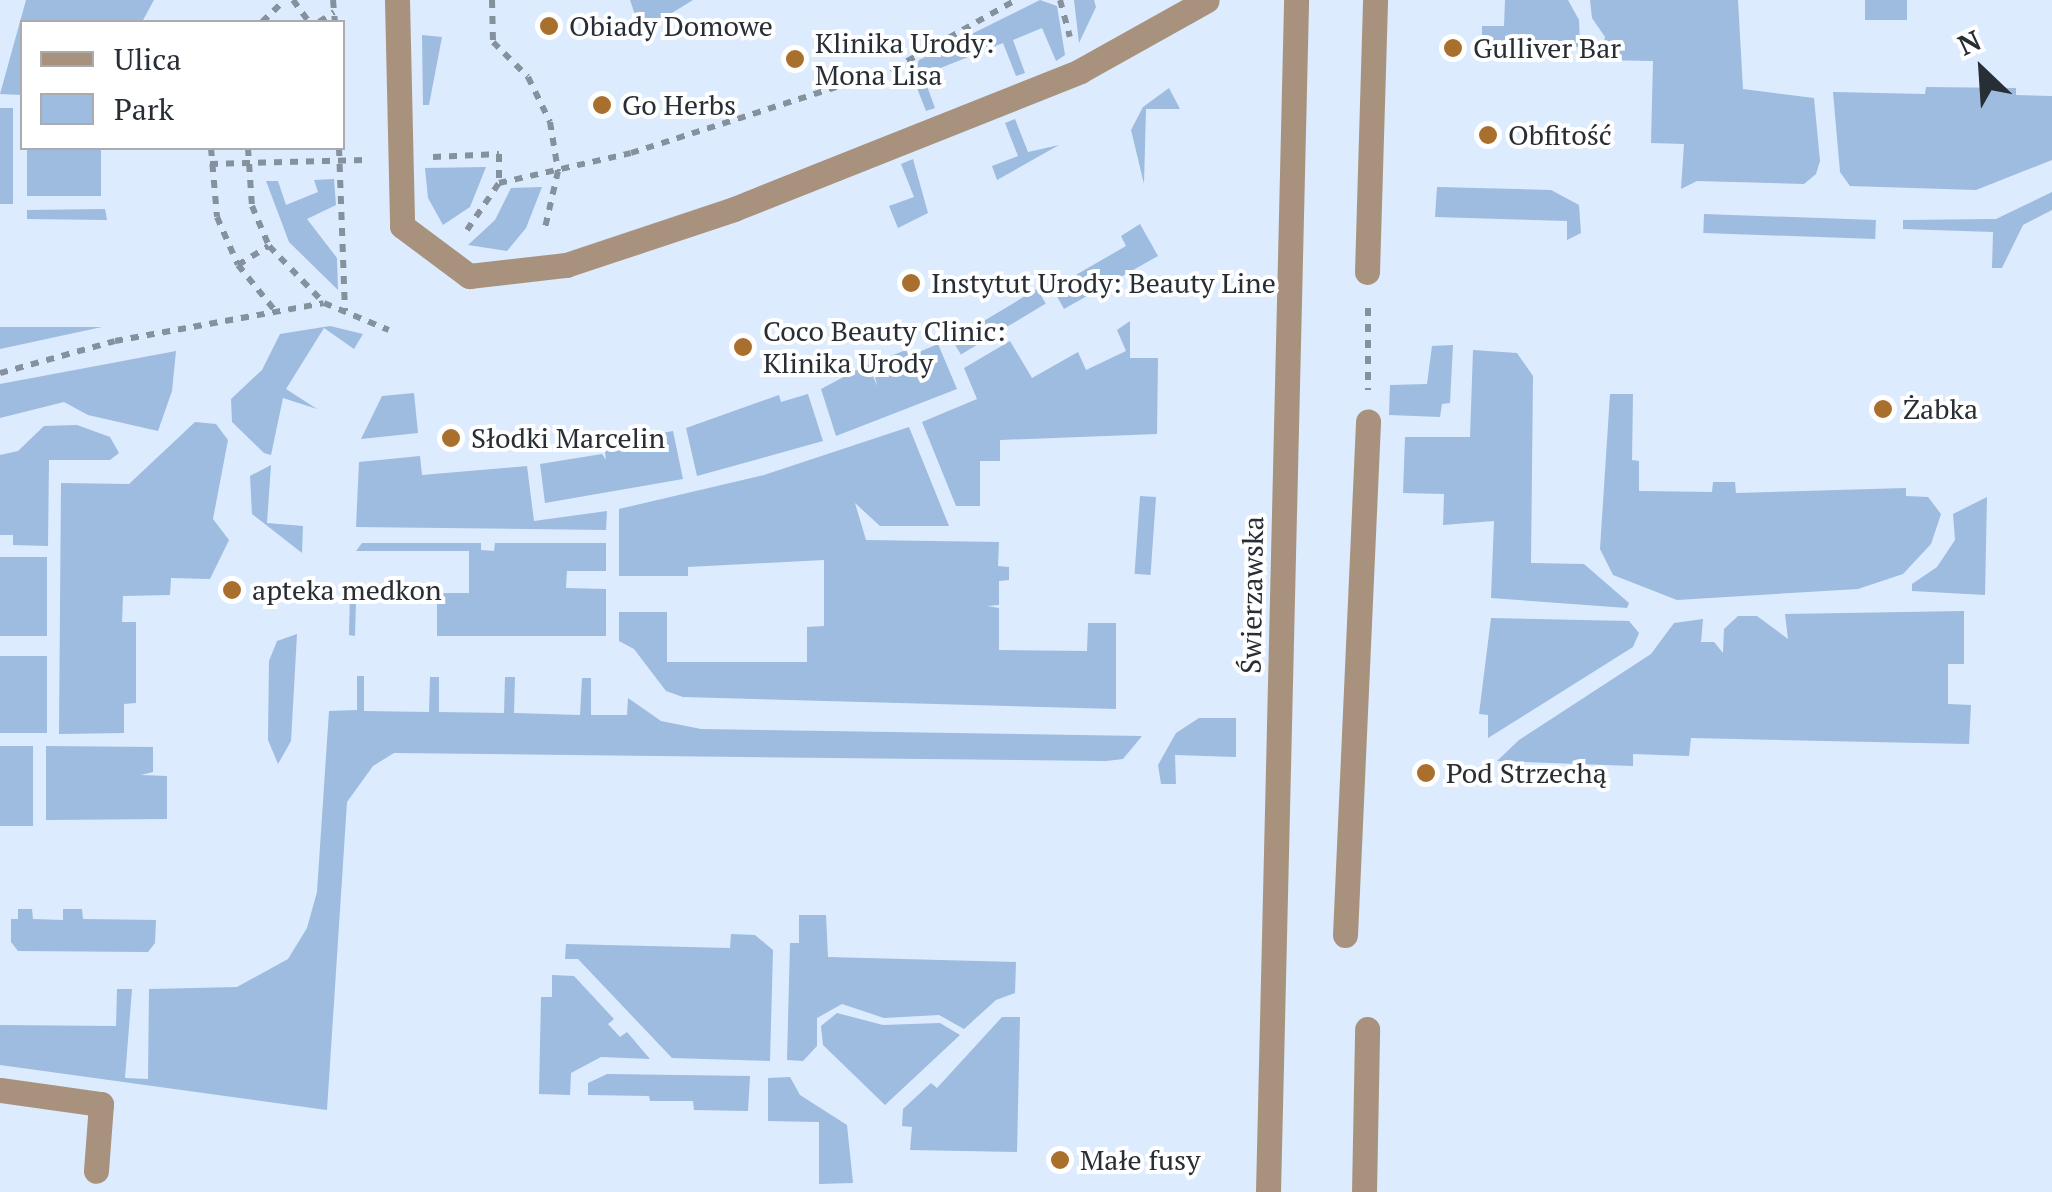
<!DOCTYPE html>
<html>
<head>
<meta charset="utf-8">
<style>
  body { margin:0 }
  #map { position:relative; width:2052px; height:1192px; overflow:hidden; background:#dcebfd; font-family:"PT Serif",serif }
  div>[style] { position:absolute }
  .green>* { inset:0; background:#9dbcdf; transform-origin:0 0 }
  .path>* { height:6px; margin-top:-3px; transform-origin:0; background:repeating-linear-gradient(90deg,#86919e 0 8px,transparent 0 16px) }
  .minor>* { height:25px; margin:-12.5px; padding:0 12.5px; transform-origin:12.5px; border-radius:12.5px; background:#a8927d }
  .dots>* { width:28px; height:28px; translate:-50% -50%; box-sizing:border-box; border:5px solid #fff; border-radius:50% }
  span { translate:-50% -50%; white-space:nowrap; text-align:center; line-height:1.15; -webkit-text-stroke:8px #fff; paint-order:stroke }
  .poi-label { font-size:28px; color:#282e35 }
  .left { translate:0 -50%; text-align:left }
  .street-label { font-size:28px; color:#282e35 }
  .legend { position:absolute; left:20px; top:20px; width:325px; height:130px; box-sizing:border-box; background:#fff; border:2px solid #a9abae; margin:0; padding:12px 18px; list-style:none; font-size:30px; color:#282e35 }
  .legend li { display:flex; align-items:center; gap:20px; height:50px }
  .legend b { width:50px; border:2px solid #a9abae }
  .north { position:absolute; left:1932px; top:20px; width:100px; height:100px; -webkit-text-stroke:8px #fff; paint-order:stroke; rotate:335deg; font-size:28px; font-weight:700; line-height:40px; text-align:center; color:#282e35 }
  .north::after { content:''; display:block; margin:auto; width:35px; height:45px; background:#282e35; clip-path:polygon(50% 0,100% 100%,50% 72%,0 100%) }
</style>
</head>
<body>
<div id="map">
  <div class="green">
    <div style="clip-path:polygon(26px 0,154px 0,142px 22px,22px 22px,22px 95px,0 94px)"></div>
    <div style="clip-path:polygon(630px 0,693px 0,641px 32px)"></div>
    <div style="clip-path:polygon(1040px 0,1057px 6px,1065px 55px,1056px 61px,1042px 28px,1013px 40px,1025px 73px,1016px 76px,1003px 43px,923px 75px,935px 108px,926px 111px,913px 78px,919px 60px)"></div>
    <div style="clip-path:polygon(1074px 0,1094px 0,1096px 7px,1079px 43px)"></div>
    <div style="clip-path:polygon(1505px 0,1568px 0,1579px 20px,1580px 47px,1482px 45px,1482px 26px,1504px 26px)"></div>
    <div style="clip-path:polygon(1590px 0,1738px 0,1743px 89px,1814px 98px,1820px 161px,1816px 174px,1804px 184px,1697px 181px,1681px 189px,1684px 144px,1651px 143px,1653px 61px,1599px 60px,1605px 37px,1592px 18px)"></div>
    <div style="left:1865px;top:0;width:42px;height:20px"></div>
    <div style="clip-path:polygon(422px 35px,442px 37px,429px 105px,423px 105px)"></div>
    <div style="clip-path:polygon(1926px 87px,2016px 88px,2016px 95px,2052px 96px,2052px 160px,1976px 190px,1850px 186px,1840px 172px,1833px 92px,1925px 94px)"></div>
    <div style="clip-path:polygon(1169px 88px,1180px 109px,1146px 109px,1144px 184px,1131px 130px,1143px 107px)"></div>
    <div style="left:0;top:108px;width:13px;height:96px"></div>
    <div style="clip-path:polygon(1015px 119px,1028px 152px,1059px 145px,997px 180px,992px 166px,1018px 156px,1005px 123px)"></div>
    <div style="left:27px;top:148px;width:74px;height:48px"></div>
    <div style="clip-path:polygon(913px 159px,928px 213px,898px 228px,889px 206px,914px 197px,901px 164px)"></div>
    <div style="clip-path:polygon(486px 167px,470px 207px,443px 225px,428px 198px,425px 168px)"></div>
    <div style="clip-path:polygon(334px 179px,336px 205px,307px 219px,337px 258px,338px 290px,289px 242px,266px 181px,278px 181px,286px 205px,318px 192px,314px 180px)"></div>
    <div style="clip-path:polygon(542px 187px,526px 228px,507px 251px,468px 245px,495px 220px,511px 188px)"></div>
    <div style="clip-path:polygon(1437px 187px,1551px 190px,1579px 205px,1581px 233px,1567px 240px,1567px 221px,1435px 217px)"></div>
    <div style="clip-path:polygon(2052px 192px,2052px 210px,2023px 225px,2002px 268px,1992px 268px,1993px 232px,1903px 229px,1903px 220px,1996px 219px)"></div>
    <div style="clip-path:polygon(105px 209px,107px 220px,27px 219px,27px 210px)"></div>
    <div style="left:1704px;top:214px;width:172px;height:19px;rotate:2deg"></div>
    <div style="clip-path:polygon(1140px 224px,1158px 256px,1064px 309px,1049px 282px,1063px 275px,1067px 280px,1126px 246px,1121px 236px)"></div>
    <div style="left:1037px;top:289px;width:17px;height:99px;rotate:59deg"></div>
    <div style="clip-path:polygon(1130px 321px,1130px 358px,1158px 358px,1157px 434px,1000px 440px,1000px 461px,980px 461px,980px 506px,956px 506px,922px 422px,977px 399px,964px 368px,1010px 341px,1032px 378px,1078px 352px,1086px 370px,1126px 351px,1117px 330px)"></div>
    <div style="clip-path:polygon(330px 326px,363px 334px,354px 349px,324px 328px,286px 389px,317px 409px,283px 398px,271px 455px,264px 453px,232px 422px,231px 399px,262px 370px,280px 334px)"></div>
    <div style="clip-path:polygon(0 327px,102px 327px,0 349px)"></div>
    <div style="clip-path:polygon(938px 344px,957px 389px,836px 436px,821px 389px,868px 364px,877px 386px,872px 363px,906px 350px,916px 370px,912px 355px)"></div>
    <div style="clip-path:polygon(1453px 345px,1450px 403px,1442px 404px,1440px 417px,1389px 415px,1390px 385px,1427px 384px,1432px 346px)"></div>
    <div style="clip-path:polygon(1473px 350px,1517px 353px,1533px 376px,1531px 563px,1584px 564px,1629px 603px,1627px 608px,1491px 598px,1494px 521px,1443px 525px,1444px 494px,1403px 493px,1405px 437px,1470px 437px)"></div>
    <div style="clip-path:polygon(176px 351px,172px 391px,158px 431px,88px 415px,64px 402px,0 418px,0 384px)"></div>
    <div style="clip-path:polygon(414px 393px,418px 433px,361px 439px,382px 396px)"></div>
    <div style="clip-path:polygon(808px 394px,823px 441px,697px 476px,686px 428px,779px 395px,781px 402px)"></div>
    <div style="clip-path:polygon(1610px 394px,1633px 394px,1632px 460px,1639px 461px,1639px 491px,1712px 492px,1713px 482px,1735px 482px,1736px 493px,1906px 488px,1906px 496px,1928px 497px,1941px 514px,1931px 544px,1903px 574px,1858px 589px,1677px 600px,1613px 575px,1600px 549px)"></div>
    <div style="clip-path:polygon(195px 422px,216px 424px,228px 440px,213px 519px,229px 540px,210px 579px,171px 578px,170px 595px,123px 596px,122px 622px,136px 622px,136px 703px,124px 704px,124px 733px,59px 734px,61px 483px,129px 484px)"></div>
    <div style="clip-path:polygon(77px 425px,110px 437px,119px 453px,110px 460px,49px 460px,48px 546px,13px 545px,13px 535px,0 535px,0 455px,18px 451px,44px 426px)"></div>
    <div style="clip-path:polygon(909px 427px,949px 526px,880px 526px,855px 503px,866px 540px,999px 542px,998px 566px,1009px 567px,1009px 580px,999px 581px,999px 605px,987px 606px,999px 608px,999px 650px,1087px 651px,1088px 623px,1116px 623px,1116px 709px,683px 697px,666px 691px,634px 649px,619px 641px,619px 612px,667px 612px,667px 662px,807px 662px,807px 627px,824px 626px,824px 560px,688px 567px,688px 576px,619px 576px,619px 509px,764px 475px)"></div>
    <div style="clip-path:polygon(641px 430px,646px 453px,646px 436px,673px 431px,683px 479px,545px 503px,540px 464px,602px 454px,606px 460px,603px 437px)"></div>
    <div style="clip-path:polygon(420px 456px,422px 475px,527px 466px,534px 521px,607px 511px,606px 530px,356px 527px,359px 462px)"></div>
    <div style="clip-path:polygon(271px 465px,267px 523px,303px 526px,302px 553px,252px 514px,250px 476px)"></div>
    <div style="left:1140px;top:496px;width:16px;height:78px;rotate:4deg"></div>
    <div style="clip-path:polygon(1987px 497px,1985px 595px,1912px 591px,1912px 584px,1937px 567px,1955px 540px,1953px 514px)"></div>
    <div style="clip-path:polygon(362px 543px,481px 543px,481px 550px,494px 551px,495px 543px,606px 543px,606px 571px,567px 571px,566px 588px,606px 589px,606px 636px,437px 636px,437px 600px,390px 599px,356px 600px,355px 636px,349px 635px,350px 593px,469px 593px,469px 551px,356px 551px)"></div>
    <div style="left:47px;top:557px;width:79px;height:47px;rotate:90deg"></div>
    <div style="clip-path:polygon(1964px 611px,1964px 664px,1948px 664px,1948px 704px,1971px 705px,1969px 744px,1691px 738px,1689px 756px,1633px 754px,1633px 766px,1497px 761px,1519px 740px,1651px 654px,1674px 623px,1703px 619px,1701px 642px,1714px 642px,1723px 653px,1724px 629px,1738px 616px,1757px 616px,1788px 639px,1785px 614px)"></div>
    <div style="clip-path:polygon(1491px 618px,1629px 621px,1639px 633px,1633px 647px,1488px 738px,1488px 715px,1479px 714px)"></div>
    <div style="clip-path:polygon(297px 634px,291px 741px,278px 764px,268px 740px,269px 661px,277px 641px)"></div>
    <div style="left:0;top:656px;width:47px;height:77px"></div>
    <div style="clip-path:polygon(357px 676px,364px 676px,364px 711px,429px 712px,430px 677px,439px 677px,439px 712px,504px 713px,505px 677px,515px 677px,514px 713px,580px 715px,582px 678px,591px 678px,591px 715px,627px 715px,628px 698px,661px 721px,701px 729px,1142px 736px,1123px 759px,1106px 761px,394px 753px,373px 766px,347px 802px,327px 1110px,0 1065px,0 1025px,116px 1026px,117px 989px,132px 989px,125px 1078px,148px 1079px,149px 989px,237px 987px,288px 959px,307px 928px,317px 892px,329px 711px,357px 710px)"></div>
    <div style="clip-path:polygon(1199px 718px,1236px 718px,1236px 757px,1175px 755px,1176px 784px,1161px 784px,1158px 765px,1176px 733px)"></div>
    <div style="left:0;top:746px;width:33px;height:80px"></div>
    <div style="clip-path:polygon(46px 746px,153px 747px,153px 772px,141px 775px,167px 776px,167px 819px,46px 820px)"></div>
    <div style="clip-path:polygon(18px 909px,32px 909px,33px 919px,63px 920px,63px 909px,82px 909px,83px 919px,156px 920px,155px 943px,148px 952px,18px 951px,11px 942px,11px 919px,18px 919px)"></div>
    <div style="clip-path:polygon(799px 915px,826px 915px,828px 957px,1016px 962px,1015px 993px,996px 1000px,964px 1029px,939px 1015px,884px 1018px,842px 1004px,817px 1018px,817px 1046px,803px 1061px,787px 1060px,790px 943px,799px 943px)"></div>
    <div style="clip-path:polygon(731px 934px,755px 935px,773px 950px,770px 1061px,672px 1058px,578px 959px,565px 959px,566px 944px,730px 948px)"></div>
    <div style="clip-path:polygon(552px 975px,574px 976px,614px 1019px,608px 1024px,620px 1037px,627px 1032px,650px 1059px,601px 1057px,571px 1073px,570px 1095px,539px 1094px,541px 997px,552px 997px)"></div>
    <div style="clip-path:polygon(837px 1013px,883px 1025px,940px 1023px,960px 1035px,885px 1105px,823px 1045px,821px 1026px)"></div>
    <div style="clip-path:polygon(1002px 1017px,1020px 1017px,1017px 1152px,910px 1150px,912px 1127px,902px 1126px,903px 1109px,931px 1083px,937px 1088px)"></div>
    <div style="clip-path:polygon(607px 1074px,750px 1076px,748px 1111px,694px 1110px,693px 1101px,650px 1101px,649px 1096px,588px 1095px,588px 1083px)"></div>
    <div style="clip-path:polygon(790px 1077px,800px 1095px,847px 1125px,853px 1183px,819px 1184px,819px 1122px,768px 1121px,768px 1078px)"></div>
  </div>
  <div class="path">
    <div style="left:293px;top:0;width:27px;rotate:54deg"></div>
    <div style="left:333px;top:0;width:22px;rotate:85deg"></div>
    <div style="left:492px;top:0;width:42px;rotate:88.6deg"></div>
    <div style="left:493px;top:42px;width:49px;rotate:45deg"></div>
    <div style="left:528px;top:77px;width:50px;rotate:63.9deg"></div>
    <div style="left:550px;top:122px;width:50px;rotate:80.7deg"></div>
    <div style="left:558px;top:171px;width:63px;rotate:102.9deg"></div>
    <div style="left:1060px;top:0;width:38px;rotate:75deg"></div>
    <div style="left:262px;top:22px;width:32px;rotate:-44deg"></div>
    <div style="left:319px;top:22px;width:18px;rotate:-34deg"></div>
    <div style="left:211px;top:148px;width:69px;rotate:85deg"></div>
    <div style="left:217px;top:217px;width:52px;rotate:66.4deg"></div>
    <div style="left:238px;top:265px;width:62px;rotate:50.9deg"></div>
    <div style="left:248px;top:148px;width:58px;rotate:86.1deg"></div>
    <div style="left:252px;top:206px;width:43px;rotate:67deg"></div>
    <div style="left:269px;top:246px;width:79px;rotate:46deg"></div>
    <div style="left:324px;top:303px;width:70px;rotate:22.6deg"></div>
    <div style="left:339px;top:148px;width:163px;rotate:87.9deg"></div>
    <div style="left:433px;top:157px;width:66px;rotate:-2.6deg"></div>
    <div style="left:499px;top:154px;width:29px;rotate:90deg"></div>
    <div style="left:210px;top:164px;width:156px;rotate:-1.5deg"></div>
    <div style="left:467px;top:230px;width:57px;rotate:-55.8deg"></div>
    <div style="left:499px;top:183px;width:135px;rotate:-12.8deg"></div>
    <div style="left:631px;top:153px;width:275px;rotate:-17.8deg"></div>
    <div style="left:893px;top:69px;width:141px;rotate:-29.3deg"></div>
    <div style="left:238px;top:265px;width:36px;rotate:-32deg"></div>
    <div style="left:1368px;top:308px;width:82px;rotate:90deg"></div>
    <div style="left:0;top:373px;width:119px;rotate:-15.5deg"></div>
    <div style="left:115px;top:341px;width:212px;rotate:-10.3deg"></div>
  </div>
  <div class="minor">
    <div style="left:397px;top:0;width:226px;rotate:88.7deg"></div>
    <div style="left:402px;top:226px;width:84px;rotate:36.7deg"></div>
    <div style="left:469px;top:276px;width:98px;rotate:-6.5deg"></div>
    <div style="left:566px;top:265px;width:177px;rotate:-18.4deg"></div>
    <div style="left:734px;top:209px;width:373px;rotate:-21.7deg"></div>
    <div style="left:1080px;top:71px;width:145px;rotate:-29.2deg"></div>
    <div style="left:1367px;top:272px;width:272px;rotate:-88.3deg"></div>
    <div style="left:1345px;top:935px;width:514px;rotate:-87.43deg"></div>
    <div style="left:0;top:1090px;width:102px;rotate:7.9deg"></div>
    <div style="left:101px;top:1104px;width:67px;rotate:94.3deg"></div>
    <div style="left:1268px;top:1192px;width:1192px;rotate:-88.65deg"></div>
    <div style="left:1364px;top:1192px;width:163px;rotate:-88.9deg"></div>
  </div>
  <div class="dots">
    <div style="left:549px;top:26px;background:#a86f2d"></div>
    <div style="left:1453px;top:48px;background:#a86f2d"></div>
    <div style="left:795px;top:59px;background:#a86f2d"></div>
    <div style="left:602px;top:105px;background:#a86f2d"></div>
    <div style="left:1488px;top:135px;background:#a86f2d"></div>
    <div style="left:911px;top:283px;background:#a86f2d"></div>
    <div style="left:743px;top:347px;background:#a86f2d"></div>
    <div style="left:1883px;top:409px;background:#a86f2d"></div>
    <div style="left:451px;top:438px;background:#a86f2d"></div>
    <div style="left:232px;top:590px;background:#a86f2d"></div>
    <div style="left:1426px;top:773px;background:#a86f2d"></div>
    <div style="left:1060px;top:1160px;background:#a86f2d"></div>
  </div>
  <div class="poi-label">
    <span class="left" style="left:569px;top:26px">Obiady Domowe</span>
    <span class="left" style="left:815px;top:59px">Klinika Urody:<br>Mona Lisa</span>
    <span class="left" style="left:1473px;top:48px">Gulliver Bar</span>
    <span class="left" style="left:622px;top:105px">Go Herbs</span>
    <span class="left" style="left:1508px;top:135px">Obfitość</span>
    <span class="left" style="left:931px;top:283px">Instytut Urody: Beauty Line</span>
    <span class="left" style="left:763px;top:347px">Coco Beauty Clinic:<br>Klinika Urody</span>
    <span class="left" style="left:1903px;top:409px">Żabka</span>
    <span class="left" style="left:471px;top:438px">Słodki Marcelin</span>
    <span class="left" style="left:252px;top:590px">apteka medkon</span>
    <span class="left" style="left:1446px;top:773px">Pod Strzechą</span>
    <span class="left" style="left:1080px;top:1160px">Małe fusy</span>
  </div>
  <div class="street-label">
    <span style="left:1252px;top:595px;rotate:-89deg">Świerzawska</span>
  </div>
  <ul class="legend">
  <li><b style="height:12px;background:#a8927d"></b>Ulica</li>
  <li><b style="height:28px;background:#9dbcdf"></b>Park</li>
  </ul>
  <div class="north">N</div>
</div>
</body>
</html>
